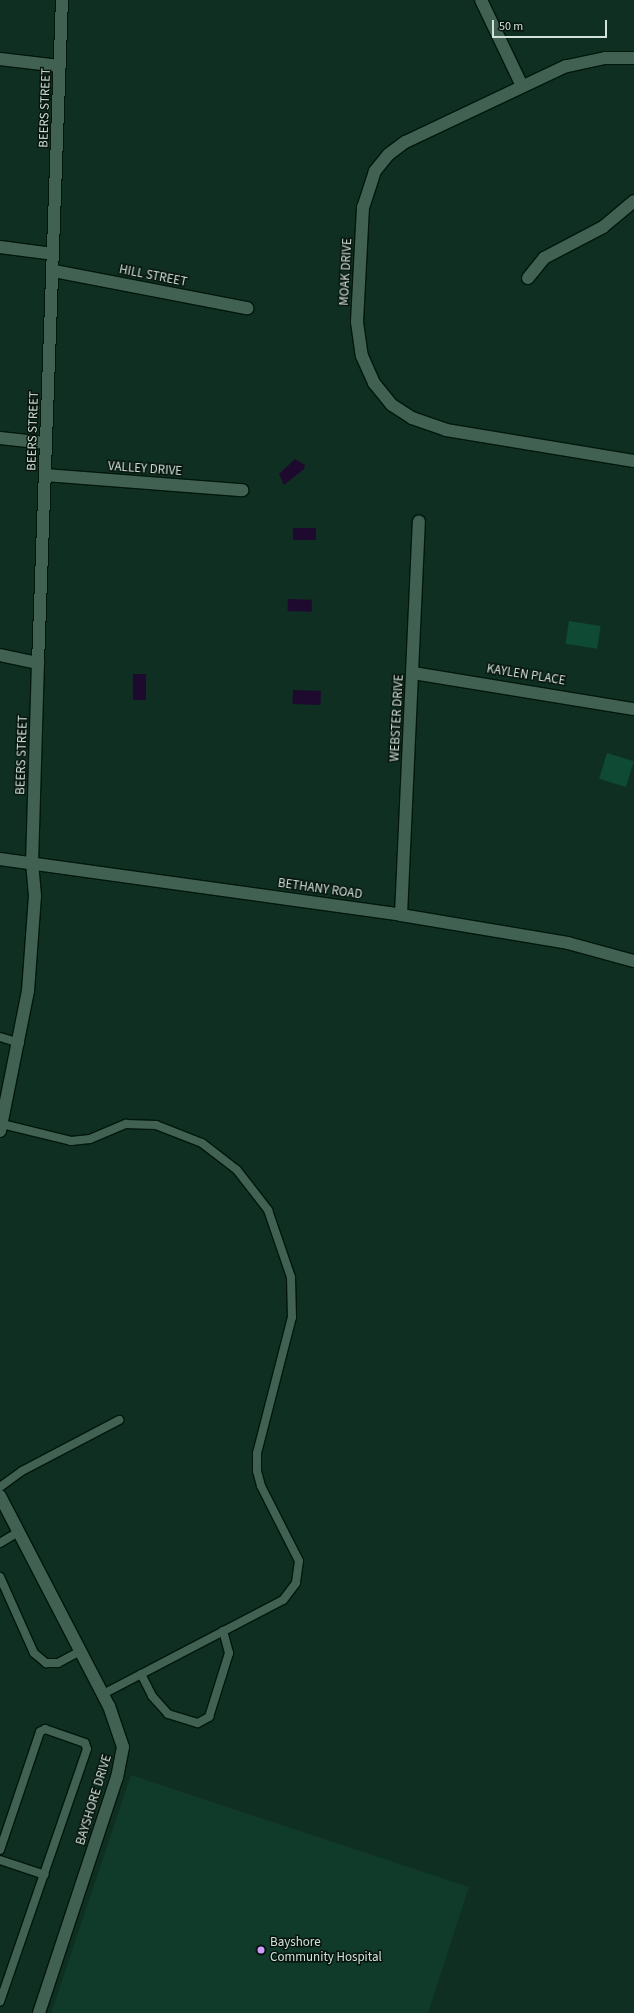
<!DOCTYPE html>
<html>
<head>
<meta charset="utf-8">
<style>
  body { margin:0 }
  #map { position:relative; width:634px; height:2013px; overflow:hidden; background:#0f2f22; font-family:"Source Sans 3",sans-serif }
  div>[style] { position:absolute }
  .built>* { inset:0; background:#103a29 }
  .water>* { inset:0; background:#1e0a2e; transform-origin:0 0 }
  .building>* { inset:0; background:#0f4a34; transform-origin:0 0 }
  .roads { filter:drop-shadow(1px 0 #00170b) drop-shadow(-1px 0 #00170b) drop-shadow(0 1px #00170b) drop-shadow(0 -1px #00170b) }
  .lane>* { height:8px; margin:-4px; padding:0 4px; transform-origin:4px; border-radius:4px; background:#416152 }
  .street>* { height:12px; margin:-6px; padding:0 6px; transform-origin:6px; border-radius:6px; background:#416152 }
  .secondary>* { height:12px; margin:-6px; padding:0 6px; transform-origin:6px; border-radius:6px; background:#416152 }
  .dots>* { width:11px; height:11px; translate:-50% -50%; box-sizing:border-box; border:2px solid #07140e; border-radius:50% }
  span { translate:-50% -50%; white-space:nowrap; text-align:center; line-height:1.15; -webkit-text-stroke:3px #07140e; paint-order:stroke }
  .street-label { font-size:13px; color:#d1e2d9 }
  .poi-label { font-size:13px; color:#d1e2d9 }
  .left { translate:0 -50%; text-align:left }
  .scale { position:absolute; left:492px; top:20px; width:115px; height:18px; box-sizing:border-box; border:2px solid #d1e2d9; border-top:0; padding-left:5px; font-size:12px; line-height:14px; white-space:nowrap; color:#d1e2d9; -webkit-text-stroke:3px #07140e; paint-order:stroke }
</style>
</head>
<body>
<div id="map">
  <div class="built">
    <div style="clip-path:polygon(131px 1775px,469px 1887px,428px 2013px,51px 2013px)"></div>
  </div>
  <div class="water">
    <div style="clip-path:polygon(295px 459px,305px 465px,304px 469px,284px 485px,279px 474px)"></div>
    <div style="left:293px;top:528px;width:23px;height:12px"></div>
    <div style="left:288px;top:599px;width:24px;height:12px;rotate:2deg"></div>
    <div style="left:133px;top:674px;width:13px;height:26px"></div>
    <div style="left:293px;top:690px;width:28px;height:14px;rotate:2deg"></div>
  </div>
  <div class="building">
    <div style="left:569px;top:621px;width:32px;height:23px;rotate:9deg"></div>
    <div style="left:607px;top:753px;width:28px;height:27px;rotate:17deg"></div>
  </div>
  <div class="roads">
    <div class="lane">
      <div style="left:0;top:1037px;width:21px;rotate:17deg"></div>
      <div style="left:2px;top:1124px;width:71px;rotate:13.8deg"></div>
      <div style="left:71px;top:1141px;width:19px;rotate:-6deg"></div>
      <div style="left:90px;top:1139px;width:39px;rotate:-23deg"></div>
      <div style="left:126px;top:1124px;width:30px;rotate:2deg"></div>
      <div style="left:156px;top:1125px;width:49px;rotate:21.4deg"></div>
      <div style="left:202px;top:1143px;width:44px;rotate:37.6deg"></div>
      <div style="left:237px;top:1170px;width:51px;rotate:52.2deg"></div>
      <div style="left:268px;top:1210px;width:71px;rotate:71.1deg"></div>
      <div style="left:291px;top:1277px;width:40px;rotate:88.6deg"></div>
      <div style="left:292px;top:1317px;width:140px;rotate:104.4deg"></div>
      <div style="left:257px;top:1453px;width:18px;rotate:90deg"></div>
      <div style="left:257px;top:1471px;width:16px;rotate:75deg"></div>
      <div style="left:261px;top:1486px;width:84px;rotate:63.1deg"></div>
      <div style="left:299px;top:1561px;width:22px;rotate:98deg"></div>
      <div style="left:296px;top:1583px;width:21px;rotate:127deg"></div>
      <div style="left:283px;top:1600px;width:203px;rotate:152.4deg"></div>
      <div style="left:0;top:1487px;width:27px;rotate:-36deg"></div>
      <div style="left:22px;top:1471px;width:110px;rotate:-27.7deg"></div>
      <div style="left:0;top:1543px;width:23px;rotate:-31deg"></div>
      <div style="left:0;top:1577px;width:83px;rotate:65.9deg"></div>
      <div style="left:34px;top:1653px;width:16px;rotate:40deg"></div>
      <div style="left:46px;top:1663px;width:12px"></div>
      <div style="left:58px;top:1663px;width:26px;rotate:-28deg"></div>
      <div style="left:141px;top:1674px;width:25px;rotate:63deg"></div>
      <div style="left:152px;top:1696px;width:24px;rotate:48deg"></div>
      <div style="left:168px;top:1714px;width:31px;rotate:17deg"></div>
      <div style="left:198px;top:1723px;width:13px;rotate:-29deg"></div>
      <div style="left:209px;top:1717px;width:67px;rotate:-72.6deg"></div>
      <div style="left:229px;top:1653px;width:23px;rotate:-105deg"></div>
      <div style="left:0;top:1850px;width:125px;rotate:-71.3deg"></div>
      <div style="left:40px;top:1732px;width:6px;rotate:-31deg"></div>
      <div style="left:45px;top:1729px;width:42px;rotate:19.3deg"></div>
      <div style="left:85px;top:1743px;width:6px;rotate:72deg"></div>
      <div style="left:87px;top:1749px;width:267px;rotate:109deg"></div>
      <div style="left:0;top:1860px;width:47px;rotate:18.4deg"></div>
    </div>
    <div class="street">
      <div style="left:481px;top:0;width:95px;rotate:64.5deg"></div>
      <div style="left:634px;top:58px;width:29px;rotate:180deg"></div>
      <div style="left:605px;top:58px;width:40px;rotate:168deg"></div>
      <div style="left:566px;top:66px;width:178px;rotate:154.7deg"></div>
      <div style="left:405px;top:142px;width:21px;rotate:143deg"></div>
      <div style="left:388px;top:155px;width:21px;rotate:129deg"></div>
      <div style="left:375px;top:171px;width:38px;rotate:108deg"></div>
      <div style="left:363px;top:207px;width:115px;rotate:93deg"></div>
      <div style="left:357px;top:322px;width:34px;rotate:82deg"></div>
      <div style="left:362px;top:356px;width:30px;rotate:66deg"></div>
      <div style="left:374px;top:383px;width:28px;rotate:51deg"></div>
      <div style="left:392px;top:405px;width:24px;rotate:33deg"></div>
      <div style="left:412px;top:418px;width:36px;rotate:19deg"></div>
      <div style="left:446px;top:430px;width:191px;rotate:9.4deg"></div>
      <div style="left:0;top:59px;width:60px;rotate:6.7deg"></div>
      <div style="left:0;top:247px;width:53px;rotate:7.5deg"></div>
      <div style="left:54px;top:271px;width:197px;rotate:10.9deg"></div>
      <div style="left:528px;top:278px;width:26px;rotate:-51deg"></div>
      <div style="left:544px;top:258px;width:67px;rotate:-27.7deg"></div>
      <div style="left:603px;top:227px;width:40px;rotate:-40deg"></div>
      <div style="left:0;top:438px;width:46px;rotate:6.2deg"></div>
      <div style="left:45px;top:475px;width:198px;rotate:4.4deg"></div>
      <div style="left:0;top:655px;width:39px;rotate:12deg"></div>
      <div style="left:413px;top:673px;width:224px;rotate:9.3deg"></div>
      <div style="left:401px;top:915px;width:394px;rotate:-87.4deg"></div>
      <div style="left:0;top:1496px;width:237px;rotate:62.6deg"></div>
      <div style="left:109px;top:1706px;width:43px;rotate:71.1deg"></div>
      <div style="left:123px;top:1747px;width:31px;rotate:101deg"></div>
      <div style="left:117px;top:1777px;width:249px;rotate:108.3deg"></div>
    </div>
    <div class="secondary">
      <div style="left:0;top:859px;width:405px;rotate:7.9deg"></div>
      <div style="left:401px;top:915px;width:169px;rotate:9.5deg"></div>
      <div style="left:568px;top:943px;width:68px;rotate:15.3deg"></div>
      <div style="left:0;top:1131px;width:143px;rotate:-78.7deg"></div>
      <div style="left:28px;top:991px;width:95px;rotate:-85.8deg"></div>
      <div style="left:35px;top:896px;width:32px;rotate:-95deg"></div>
      <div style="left:32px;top:864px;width:201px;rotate:-88.3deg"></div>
      <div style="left:38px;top:663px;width:663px;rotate:-87.93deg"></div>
    </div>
  </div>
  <div class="dots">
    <div style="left:261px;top:1950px;background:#d09dff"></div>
  </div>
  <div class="street-label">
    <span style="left:45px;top:108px;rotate:-88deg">BEERS STREET</span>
    <span style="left:346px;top:272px;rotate:-87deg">MOAK DRIVE</span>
    <span style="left:153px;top:276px;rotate:11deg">HILL STREET</span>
    <span style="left:33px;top:431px;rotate:-88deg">BEERS STREET</span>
    <span style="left:145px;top:469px;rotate:4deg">VALLEY DRIVE</span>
    <span style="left:526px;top:675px;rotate:9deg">KAYLEN PLACE</span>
    <span style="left:397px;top:718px;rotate:-87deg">WEBSTER DRIVE</span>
    <span style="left:22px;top:755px;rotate:-88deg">BEERS STREET</span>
    <span style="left:320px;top:889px;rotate:8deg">BETHANY ROAD</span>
    <span style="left:94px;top:1800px;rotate:-73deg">BAYSHORE DRIVE</span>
  </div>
  <div class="poi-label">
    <span class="left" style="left:270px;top:1950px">Bayshore<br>Community Hospital</span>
  </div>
  <div class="scale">50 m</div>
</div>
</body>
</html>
